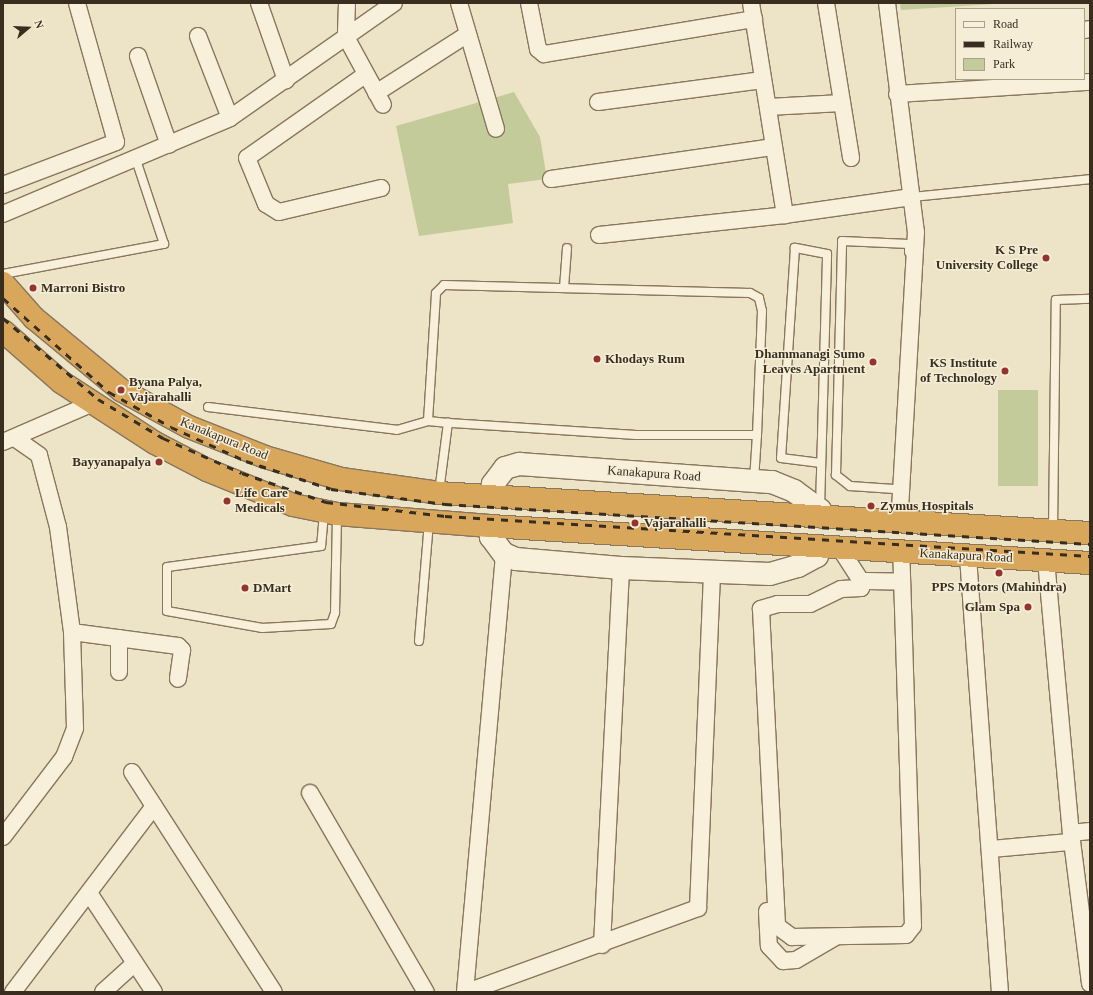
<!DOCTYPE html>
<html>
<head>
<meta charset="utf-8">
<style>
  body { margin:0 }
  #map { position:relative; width:1093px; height:995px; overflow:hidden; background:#ede3c7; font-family:"Times New Roman",serif }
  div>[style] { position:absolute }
  .green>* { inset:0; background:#c3cb9b; transform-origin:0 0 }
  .roads { filter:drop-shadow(1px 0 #88765d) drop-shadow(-1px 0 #88765d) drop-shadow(0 1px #88765d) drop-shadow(0 -1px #88765d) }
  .lane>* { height:8px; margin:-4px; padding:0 4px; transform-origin:4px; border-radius:4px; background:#f8f0da }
  .street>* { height:16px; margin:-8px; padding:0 8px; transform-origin:8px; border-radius:8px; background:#f8f0da }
  .secondary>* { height:22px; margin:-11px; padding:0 11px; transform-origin:11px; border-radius:11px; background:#f8f0da }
  .highway>* { height:22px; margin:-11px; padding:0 11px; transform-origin:11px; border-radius:11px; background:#d8a75c }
  .rail>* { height:3px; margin-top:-1.5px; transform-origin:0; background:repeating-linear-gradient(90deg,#392d20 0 7px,transparent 0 14px) }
  .dots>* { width:11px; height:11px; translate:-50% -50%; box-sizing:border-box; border:2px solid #f5edd6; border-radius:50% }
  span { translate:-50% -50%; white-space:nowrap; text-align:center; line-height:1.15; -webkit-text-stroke:3px #f5edd6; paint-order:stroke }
  .poi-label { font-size:13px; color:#392d20; font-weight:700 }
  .right { translate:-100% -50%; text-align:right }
  .left { translate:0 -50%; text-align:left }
  .street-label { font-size:13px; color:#392d20 }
  .frame { position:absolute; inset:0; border:4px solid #392d20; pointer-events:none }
  .legend { position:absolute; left:955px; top:8px; width:130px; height:72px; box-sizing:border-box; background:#f5edd6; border:1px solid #aaa08d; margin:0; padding:5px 7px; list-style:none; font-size:12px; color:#392d20 }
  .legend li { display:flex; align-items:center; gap:8px; height:20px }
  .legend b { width:20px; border:1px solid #aaa08d }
  .north { position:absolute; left:8px; top:8px; width:40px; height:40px; -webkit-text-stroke:3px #f5edd6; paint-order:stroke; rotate:71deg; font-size:11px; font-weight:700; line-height:16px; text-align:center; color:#392d20 }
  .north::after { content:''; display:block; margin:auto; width:14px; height:18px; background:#392d20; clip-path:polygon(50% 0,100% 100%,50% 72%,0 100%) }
</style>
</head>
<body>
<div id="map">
  <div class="green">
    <div style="clip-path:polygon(900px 3px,1011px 3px,901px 10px)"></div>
    <div style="clip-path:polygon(514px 92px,540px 137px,547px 179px,508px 184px,513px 223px,419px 236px,396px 126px)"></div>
    <div style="left:998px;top:390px;width:40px;height:96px"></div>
  </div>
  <div class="roads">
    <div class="lane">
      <div style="left:911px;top:197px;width:180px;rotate:-5.7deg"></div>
      <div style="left:3px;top:274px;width:164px;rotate:-10.6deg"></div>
      <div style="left:164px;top:244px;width:89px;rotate:-108.4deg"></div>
      <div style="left:564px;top:288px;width:40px;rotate:-85.7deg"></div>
      <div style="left:208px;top:407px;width:190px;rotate:6.9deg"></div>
      <div style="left:397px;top:430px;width:32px;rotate:-16deg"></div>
      <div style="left:754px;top:480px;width:45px;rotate:-86.2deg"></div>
      <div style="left:894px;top:489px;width:44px;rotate:-176.1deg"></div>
      <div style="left:850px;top:486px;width:18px;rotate:-142deg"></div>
      <div style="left:836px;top:475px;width:234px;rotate:-88.5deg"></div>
      <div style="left:842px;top:241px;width:67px;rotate:2.6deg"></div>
      <div style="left:909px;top:244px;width:8px;rotate:90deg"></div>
      <div style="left:439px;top:492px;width:70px;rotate:-82.6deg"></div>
      <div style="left:448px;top:423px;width:20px;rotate:-174deg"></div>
      <div style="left:428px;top:421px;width:128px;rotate:-86.4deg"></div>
      <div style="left:436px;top:293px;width:11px;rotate:-45deg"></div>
      <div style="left:444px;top:285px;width:306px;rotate:1.5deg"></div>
      <div style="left:750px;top:293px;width:10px;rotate:29deg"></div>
      <div style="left:759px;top:298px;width:13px;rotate:77deg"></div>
      <div style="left:762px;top:311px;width:124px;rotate:92.3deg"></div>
      <div style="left:757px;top:435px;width:121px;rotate:180deg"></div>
      <div style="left:636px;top:435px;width:188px;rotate:-176.3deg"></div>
      <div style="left:820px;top:508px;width:254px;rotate:-88.4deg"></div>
      <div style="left:827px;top:254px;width:33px;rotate:-169deg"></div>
      <div style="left:795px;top:248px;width:210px;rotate:93.8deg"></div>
      <div style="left:781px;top:458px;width:40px;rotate:7.1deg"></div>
      <div style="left:324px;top:513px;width:33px;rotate:95deg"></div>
      <div style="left:321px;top:546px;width:155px;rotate:172.2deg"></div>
      <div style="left:167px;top:567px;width:44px;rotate:90deg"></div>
      <div style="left:167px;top:611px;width:97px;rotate:10.1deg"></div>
      <div style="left:262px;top:628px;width:69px;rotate:-3.3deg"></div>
      <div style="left:331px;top:624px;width:12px;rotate:-70deg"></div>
      <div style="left:335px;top:613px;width:98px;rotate:-88.8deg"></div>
      <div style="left:1053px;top:530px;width:230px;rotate:-89.3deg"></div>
      <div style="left:1056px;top:300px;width:34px;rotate:-2deg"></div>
      <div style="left:419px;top:641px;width:119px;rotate:-85.2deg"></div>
    </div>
    <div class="street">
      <div style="left:259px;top:3px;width:82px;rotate:70.7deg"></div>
      <div style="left:347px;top:3px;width:34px;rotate:92deg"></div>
      <div style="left:346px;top:37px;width:77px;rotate:61.4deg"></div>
      <div style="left:459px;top:3px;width:131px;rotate:73.6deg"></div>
      <div style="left:529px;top:3px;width:47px;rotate:78.9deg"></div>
      <div style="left:538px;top:49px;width:8px;rotate:40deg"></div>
      <div style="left:544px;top:54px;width:213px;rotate:-9.5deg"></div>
      <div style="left:751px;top:3px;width:215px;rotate:80.9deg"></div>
      <div style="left:785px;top:215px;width:127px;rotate:-8.1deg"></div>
      <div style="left:826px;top:3px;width:157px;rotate:80.8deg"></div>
      <div style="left:887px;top:3px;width:231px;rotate:82.8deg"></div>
      <div style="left:916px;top:232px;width:291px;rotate:93.3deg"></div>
      <div style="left:1084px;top:30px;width:6px;rotate:-9deg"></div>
      <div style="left:198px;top:36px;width:88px;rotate:68.7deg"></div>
      <div style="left:138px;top:56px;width:94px;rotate:70.8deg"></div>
      <div style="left:365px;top:75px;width:144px;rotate:144.9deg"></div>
      <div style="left:247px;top:158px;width:50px;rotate:67.6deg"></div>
      <div style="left:266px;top:204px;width:15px;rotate:32deg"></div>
      <div style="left:279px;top:212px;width:105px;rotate:-13.2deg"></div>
      <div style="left:376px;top:93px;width:109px;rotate:-32.7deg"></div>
      <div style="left:897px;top:94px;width:193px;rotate:-3.6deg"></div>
      <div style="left:598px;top:102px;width:166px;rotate:-7.6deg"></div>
      <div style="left:768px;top:107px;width:74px;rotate:-3.1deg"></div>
      <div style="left:551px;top:179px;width:225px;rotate:-8.2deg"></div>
      <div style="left:3px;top:185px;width:121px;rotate:-20.8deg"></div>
      <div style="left:116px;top:142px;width:144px;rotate:-105.7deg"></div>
      <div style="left:3px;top:214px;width:246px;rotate:-22.9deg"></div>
      <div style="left:230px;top:118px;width:200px;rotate:-35deg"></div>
      <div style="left:599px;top:235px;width:187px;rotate:-6.1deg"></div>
      <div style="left:3px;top:442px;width:96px;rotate:-23.4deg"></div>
      <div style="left:841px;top:550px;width:37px;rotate:57deg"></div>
      <div style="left:861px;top:581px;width:7px;rotate:90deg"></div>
      <div style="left:861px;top:588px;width:20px;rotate:177deg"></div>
      <div style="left:841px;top:589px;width:34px;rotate:154deg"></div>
      <div style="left:810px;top:604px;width:32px;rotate:180deg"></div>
      <div style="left:778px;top:604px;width:18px;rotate:164deg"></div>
      <div style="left:761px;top:609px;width:317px;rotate:87.1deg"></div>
      <div style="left:777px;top:926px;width:19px;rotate:36deg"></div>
      <div style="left:792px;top:937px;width:114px;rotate:-1deg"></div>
      <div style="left:906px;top:935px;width:11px;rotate:-52deg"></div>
      <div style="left:913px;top:926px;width:373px;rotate:-91.8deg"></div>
      <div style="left:968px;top:557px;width:436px;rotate:85.8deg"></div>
      <div style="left:1046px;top:560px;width:274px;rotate:84.8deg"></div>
      <div style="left:1071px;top:833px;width:19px;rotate:-6deg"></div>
      <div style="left:861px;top:581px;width:39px;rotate:1deg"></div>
      <div style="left:72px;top:632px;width:107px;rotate:7.5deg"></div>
      <div style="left:178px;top:646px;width:6px;rotate:45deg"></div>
      <div style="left:182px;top:650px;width:29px;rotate:98deg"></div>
      <div style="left:119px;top:672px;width:34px;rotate:-90deg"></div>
      <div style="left:132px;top:772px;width:40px;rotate:57.1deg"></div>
      <div style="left:310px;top:793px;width:230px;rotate:59.8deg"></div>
      <div style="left:1071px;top:833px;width:152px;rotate:82.8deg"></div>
      <div style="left:3px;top:837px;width:101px;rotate:-52.7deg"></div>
      <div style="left:64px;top:757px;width:31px;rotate:-69deg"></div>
      <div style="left:75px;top:728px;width:96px;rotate:-91.8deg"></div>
      <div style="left:72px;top:632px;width:106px;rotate:-97.6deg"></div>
      <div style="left:58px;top:527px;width:74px;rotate:-104.8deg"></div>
      <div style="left:39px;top:455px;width:29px;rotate:-145deg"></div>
      <div style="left:991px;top:849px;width:79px;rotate:-5.1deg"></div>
      <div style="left:89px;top:893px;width:118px;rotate:56.7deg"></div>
      <div style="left:767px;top:911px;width:35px;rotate:87deg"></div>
      <div style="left:769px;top:946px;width:21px;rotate:47deg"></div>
      <div style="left:783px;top:961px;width:13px;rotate:-4deg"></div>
      <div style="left:796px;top:960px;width:44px;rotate:-30.1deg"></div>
      <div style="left:602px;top:945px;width:377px;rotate:-87.1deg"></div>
      <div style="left:13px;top:992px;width:233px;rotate:-52.8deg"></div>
      <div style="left:154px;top:806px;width:221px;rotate:57.2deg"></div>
      <div style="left:103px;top:992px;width:43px;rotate:-42.2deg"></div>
      <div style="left:465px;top:992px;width:440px;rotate:-84.9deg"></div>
      <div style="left:467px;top:992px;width:246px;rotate:-20deg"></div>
      <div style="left:698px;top:908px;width:335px;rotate:-87.6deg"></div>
    </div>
    <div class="secondary">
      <div style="left:491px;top:496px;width:12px;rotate:-81deg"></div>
      <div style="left:493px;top:484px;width:20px;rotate:-53deg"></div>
      <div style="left:505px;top:468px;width:15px;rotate:-16deg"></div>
      <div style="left:519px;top:464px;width:254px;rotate:4.1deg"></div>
      <div style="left:772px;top:482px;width:24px;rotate:22deg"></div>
      <div style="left:794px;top:491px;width:32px;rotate:36deg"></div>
      <div style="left:820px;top:510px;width:7px;rotate:74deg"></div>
      <div style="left:490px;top:526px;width:11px;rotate:85deg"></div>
      <div style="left:491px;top:537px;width:21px;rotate:53deg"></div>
      <div style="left:504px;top:554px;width:13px;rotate:23deg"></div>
      <div style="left:516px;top:559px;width:105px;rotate:4.9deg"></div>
      <div style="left:621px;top:568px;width:149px;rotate:2.3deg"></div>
      <div style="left:770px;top:574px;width:29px;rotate:-16deg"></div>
      <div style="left:798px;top:566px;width:21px;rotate:-28deg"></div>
      <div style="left:817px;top:556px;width:7px;rotate:-82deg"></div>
    </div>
    <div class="highway">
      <div style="left:3px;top:283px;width:47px;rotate:48.5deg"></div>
      <div style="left:34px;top:318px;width:113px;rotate:39.6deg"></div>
      <div style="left:121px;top:390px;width:77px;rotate:28.6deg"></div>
      <div style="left:189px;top:427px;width:82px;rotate:21.5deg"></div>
      <div style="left:265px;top:457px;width:79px;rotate:16.1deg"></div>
      <div style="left:341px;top:479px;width:99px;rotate:8.1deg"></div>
      <div style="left:439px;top:493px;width:652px;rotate:3.52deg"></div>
      <div style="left:3px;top:331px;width:77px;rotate:41.3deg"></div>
      <div style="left:61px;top:382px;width:112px;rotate:33deg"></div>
      <div style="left:155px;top:443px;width:59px;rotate:27.4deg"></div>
      <div style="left:207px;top:470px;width:93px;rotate:22.1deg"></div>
      <div style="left:293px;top:505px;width:45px;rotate:11.6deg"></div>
      <div style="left:337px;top:514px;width:153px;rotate:4.5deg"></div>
      <div style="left:490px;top:526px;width:601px;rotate:3.53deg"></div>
    </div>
  </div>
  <div class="rail">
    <div style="left:3px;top:298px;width:142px;rotate:41.6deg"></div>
    <div style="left:109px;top:392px;width:71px;rotate:29.4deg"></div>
    <div style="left:171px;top:427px;width:82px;rotate:24.4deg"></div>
    <div style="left:246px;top:461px;width:89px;rotate:18.2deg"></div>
    <div style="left:331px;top:489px;width:115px;rotate:7.5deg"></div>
    <div style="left:445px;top:504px;width:646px;rotate:3.55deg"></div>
    <div style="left:3px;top:318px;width:125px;rotate:40.5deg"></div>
    <div style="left:98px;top:399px;width:76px;rotate:31deg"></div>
    <div style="left:163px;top:438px;width:86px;rotate:23.9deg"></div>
    <div style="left:242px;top:473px;width:89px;rotate:19deg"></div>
    <div style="left:326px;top:502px;width:120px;rotate:6.7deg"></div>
    <div style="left:445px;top:516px;width:646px;rotate:3.55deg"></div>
  </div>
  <div class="dots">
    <div style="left:1046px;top:258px;background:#95332f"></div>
    <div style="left:33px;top:288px;background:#95332f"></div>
    <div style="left:597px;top:359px;background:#95332f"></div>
    <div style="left:873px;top:362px;background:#95332f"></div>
    <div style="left:1005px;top:371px;background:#95332f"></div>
    <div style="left:121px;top:390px;background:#95332f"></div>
    <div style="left:159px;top:462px;background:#95332f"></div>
    <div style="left:227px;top:501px;background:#95332f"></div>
    <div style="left:871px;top:506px;background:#95332f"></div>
    <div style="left:635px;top:523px;background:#95332f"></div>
    <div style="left:999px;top:573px;background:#95332f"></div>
    <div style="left:245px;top:588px;background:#95332f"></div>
    <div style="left:1028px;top:607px;background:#95332f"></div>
  </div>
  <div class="poi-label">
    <span class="right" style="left:1038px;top:258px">K S Pre<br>University College</span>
    <span class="left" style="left:41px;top:288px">Marroni Bistro</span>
    <span class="right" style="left:865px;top:362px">Dhammanagi Sumo<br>Leaves Apartment</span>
    <span class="left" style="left:605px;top:359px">Khodays Rum</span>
    <span class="right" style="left:997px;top:371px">KS Institute<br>of Technology</span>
    <span class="left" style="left:129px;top:390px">Byana Palya,<br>Vajarahalli</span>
    <span class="right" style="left:151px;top:462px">Bayyanapalya</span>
    <span class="left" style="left:235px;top:501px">Life Care<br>Medicals</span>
    <span class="left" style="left:880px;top:506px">Zymus Hospitals</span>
    <span class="left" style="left:644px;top:523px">Vajarahalli</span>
    <span style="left:999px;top:587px">PPS Motors (Mahindra)</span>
    <span class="left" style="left:253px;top:588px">DMart</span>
    <span class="right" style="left:1020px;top:607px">Glam Spa</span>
  </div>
  <div class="street-label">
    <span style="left:224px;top:439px;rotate:22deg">Kanakapura Road</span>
    <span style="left:654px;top:474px;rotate:4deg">Kanakapura Road</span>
    <span style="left:966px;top:556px;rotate:3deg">Kanakapura Road</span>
  </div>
  <div class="frame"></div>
  <ul class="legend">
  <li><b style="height:5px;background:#f8f0da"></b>Road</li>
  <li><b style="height:5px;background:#392d20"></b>Railway</li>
  <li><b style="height:11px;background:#c3cb9b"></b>Park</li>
  </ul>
  <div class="north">N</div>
</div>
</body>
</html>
